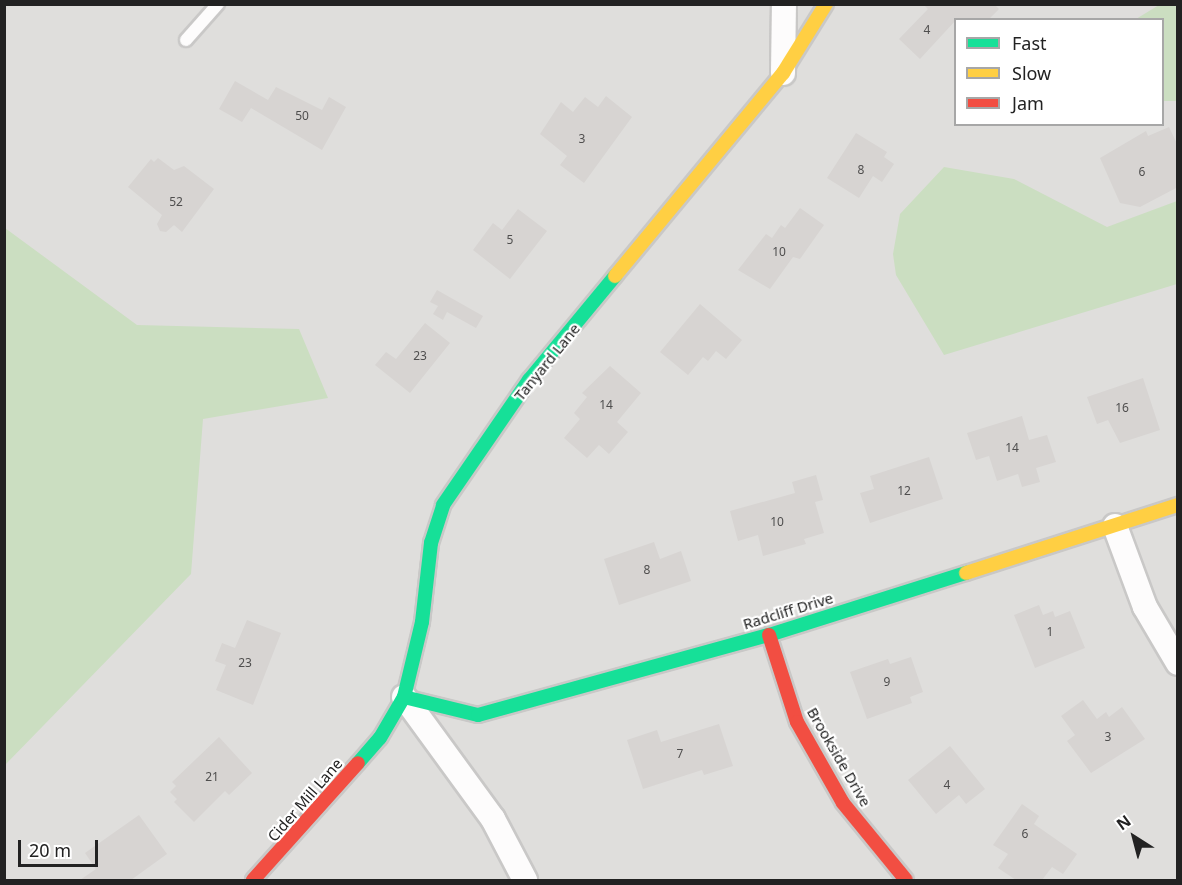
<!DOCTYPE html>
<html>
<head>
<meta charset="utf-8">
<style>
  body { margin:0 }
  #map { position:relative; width:1182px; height:885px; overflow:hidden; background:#f0eeeb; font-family:"Noto Sans",sans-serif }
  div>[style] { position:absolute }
  .residential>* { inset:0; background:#dfdedc }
  .forest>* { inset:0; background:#cbdec1 }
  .building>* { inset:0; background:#d7d4d2 }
  .roads { filter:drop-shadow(2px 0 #c9c8c7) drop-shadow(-2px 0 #c9c8c7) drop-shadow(0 2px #c9c8c7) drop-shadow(0 -2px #c9c8c7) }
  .lane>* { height:12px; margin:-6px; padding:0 6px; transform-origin:6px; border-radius:6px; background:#fdfcfc }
  .street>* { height:24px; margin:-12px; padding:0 12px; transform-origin:12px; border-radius:12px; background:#fdfcfc }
  .fast>* { height:14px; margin:-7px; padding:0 7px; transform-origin:7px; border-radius:7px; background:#16e098 }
  .slow>* { height:14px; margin:-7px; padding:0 7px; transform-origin:7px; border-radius:7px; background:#ffcf43 }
  .jam>* { height:14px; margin:-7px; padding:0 7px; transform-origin:7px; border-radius:7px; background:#f24e42 }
  span { translate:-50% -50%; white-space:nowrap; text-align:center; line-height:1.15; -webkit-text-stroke:4.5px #fff; paint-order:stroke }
  .number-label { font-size:12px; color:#4f4e4e }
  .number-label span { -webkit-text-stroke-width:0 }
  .street-label { font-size:15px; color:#222 }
  .frame { position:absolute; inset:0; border:6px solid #222; pointer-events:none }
  .legend { position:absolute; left:954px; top:18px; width:210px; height:108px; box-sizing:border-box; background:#fff; border:2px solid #a7a7a7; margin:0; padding:8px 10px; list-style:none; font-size:18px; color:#222 }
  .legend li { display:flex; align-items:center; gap:12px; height:30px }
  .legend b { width:30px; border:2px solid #a7a7a7 }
  .north { position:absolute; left:1104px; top:807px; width:60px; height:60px; -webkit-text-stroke:4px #fff; paint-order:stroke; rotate:324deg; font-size:16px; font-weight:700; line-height:24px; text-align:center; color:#222 }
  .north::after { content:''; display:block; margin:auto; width:21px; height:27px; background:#222; clip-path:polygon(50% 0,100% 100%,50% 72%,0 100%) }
  .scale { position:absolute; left:18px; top:840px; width:80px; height:27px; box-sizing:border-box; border:3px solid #222; border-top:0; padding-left:8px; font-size:18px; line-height:21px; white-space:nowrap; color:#222; -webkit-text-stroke:4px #fff; paint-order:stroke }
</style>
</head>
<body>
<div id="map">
  <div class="residential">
    <div style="clip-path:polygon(evenodd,5px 5px,1177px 5px,1177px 880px,5px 880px,5px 5px,956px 20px,1162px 20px,1162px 124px,956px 124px,956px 20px)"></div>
  </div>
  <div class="forest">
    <div style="clip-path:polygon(1159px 5px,1177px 5px,1177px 101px,1163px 101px,1162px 20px,1136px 19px)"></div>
    <div style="clip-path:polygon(944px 167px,1014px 179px,1107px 227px,1177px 201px,1177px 284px,944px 355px,896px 275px,893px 254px,900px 214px)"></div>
    <div style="clip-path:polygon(5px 228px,137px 325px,299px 329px,328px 398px,203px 419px,191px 574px,5px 765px)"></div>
  </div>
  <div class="building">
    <div style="clip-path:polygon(923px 4px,994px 4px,999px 9px,988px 20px,956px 20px,920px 59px,899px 39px,928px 9px)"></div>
    <div style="clip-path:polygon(235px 81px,268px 100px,276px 87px,322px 110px,329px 97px,346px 107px,322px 150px,251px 108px,242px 122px,219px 109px)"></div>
    <div style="clip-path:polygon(606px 96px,632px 117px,584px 183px,560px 165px,567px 156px,540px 134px,561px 102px,573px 112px,585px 97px,598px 107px)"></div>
    <div style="clip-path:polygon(1169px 127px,1178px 146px,1178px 187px,1140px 207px,1120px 203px,1100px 158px,1146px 131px,1148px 136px)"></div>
    <div style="clip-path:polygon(856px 133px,887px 152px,884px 157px,894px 164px,882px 182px,873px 176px,859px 198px,827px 178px)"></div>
    <div style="clip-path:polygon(158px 158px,174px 170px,184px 166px,214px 189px,182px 232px,174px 225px,166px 232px,160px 231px,157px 224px,162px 215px,128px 187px,151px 159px,154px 162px)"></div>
    <div style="clip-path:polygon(800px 208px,824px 225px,800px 259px,793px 257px,770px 289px,738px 270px,766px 234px,772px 238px,781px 225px,785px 228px)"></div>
    <div style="clip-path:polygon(518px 209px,547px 231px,510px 279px,473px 250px,493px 223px,502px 230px)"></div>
    <div style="clip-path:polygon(437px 290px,483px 316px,476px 328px,447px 312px,443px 320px,433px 314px,438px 306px,430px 302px)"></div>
    <div style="clip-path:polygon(700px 304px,742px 340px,726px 359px,716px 351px,708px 361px,703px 357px,688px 375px,660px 352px)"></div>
    <div style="clip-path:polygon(425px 323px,450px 343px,410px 393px,375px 365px,386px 352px,396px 359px)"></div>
    <div style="clip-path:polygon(610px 366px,641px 393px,617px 422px,628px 432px,609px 454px,599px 445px,587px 458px,564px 438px,580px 419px,574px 413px,587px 397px,582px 393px)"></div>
    <div style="clip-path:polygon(1143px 378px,1160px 430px,1120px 443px,1108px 420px,1097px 424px,1087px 397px)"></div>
    <div style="clip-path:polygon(1022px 416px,1029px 440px,1047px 435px,1056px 462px,1036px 468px,1040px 482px,1022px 487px,1018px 474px,997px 481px,989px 456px,976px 460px,967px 433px)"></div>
    <div style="clip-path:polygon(929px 457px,943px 499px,870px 523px,860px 493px,874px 489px,870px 476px)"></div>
    <div style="clip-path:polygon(816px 475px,823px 500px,815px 502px,824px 533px,804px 539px,806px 544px,763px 556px,758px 535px,738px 541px,730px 511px,795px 493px,792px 482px)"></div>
    <div style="clip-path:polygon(654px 542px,660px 559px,681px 551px,691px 581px,619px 605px,604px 559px)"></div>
    <div style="clip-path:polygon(1039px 605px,1043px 615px,1053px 611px,1055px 617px,1070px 611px,1085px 648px,1035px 668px,1014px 615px)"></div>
    <div style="clip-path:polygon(247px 620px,281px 633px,253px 705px,216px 690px,226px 665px,215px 661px,222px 643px,235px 648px)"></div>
    <div style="clip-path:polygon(911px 657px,923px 692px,910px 697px,912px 703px,867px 719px,850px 672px,888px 659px,890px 664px)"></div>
    <div style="clip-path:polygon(1083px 700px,1097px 719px,1106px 712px,1109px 717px,1122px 707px,1145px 739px,1091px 773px,1067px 741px,1075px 735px,1061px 716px)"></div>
    <div style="clip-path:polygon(719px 724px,733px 766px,704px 775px,702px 770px,643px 789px,627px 740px,657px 730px,661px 742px)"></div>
    <div style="clip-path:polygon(219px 737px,252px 773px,229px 795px,225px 791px,194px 822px,174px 802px,177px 799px,170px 792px,176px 786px,172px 782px)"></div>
    <div style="clip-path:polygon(950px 746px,985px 789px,966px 804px,959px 795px,936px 814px,908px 780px)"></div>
    <div style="clip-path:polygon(1022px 804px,1039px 816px,1034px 824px,1077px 854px,1063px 874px,1052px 867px,1042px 880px,1016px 880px,998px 868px,1008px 854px,993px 845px)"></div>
    <div style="clip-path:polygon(139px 815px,167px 854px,131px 880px,80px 880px,96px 869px,85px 853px)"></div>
  </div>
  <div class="roads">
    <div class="lane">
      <div style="left:186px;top:40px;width:48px;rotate:-48.4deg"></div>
    </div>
    <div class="street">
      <div style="left:783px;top:73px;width:69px;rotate:-89.2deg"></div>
      <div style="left:1115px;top:526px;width:86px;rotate:69.7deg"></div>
      <div style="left:1145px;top:607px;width:65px;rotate:59.5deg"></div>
      <div style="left:404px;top:697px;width:151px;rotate:53.9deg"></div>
      <div style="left:493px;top:819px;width:69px;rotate:62.3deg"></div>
    </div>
    <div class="fast">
      <div style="left:404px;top:697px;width:76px;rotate:13.7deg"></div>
      <div style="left:478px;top:715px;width:302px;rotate:-15.4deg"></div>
      <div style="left:769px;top:635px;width:207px;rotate:-17.5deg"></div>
      <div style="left:358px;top:763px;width:33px;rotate:-49deg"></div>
      <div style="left:380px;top:738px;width:48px;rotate:-59.7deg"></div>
      <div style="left:404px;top:697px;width:77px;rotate:-76.5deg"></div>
      <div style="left:422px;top:622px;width:80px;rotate:-83.5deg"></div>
      <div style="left:431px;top:543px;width:40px;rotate:-72deg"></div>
      <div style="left:443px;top:505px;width:152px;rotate:-55.5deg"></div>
      <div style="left:529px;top:380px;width:135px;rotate:-50.4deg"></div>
    </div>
    <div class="slow">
      <div style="left:615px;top:276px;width:264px;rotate:-50.4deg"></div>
      <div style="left:783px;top:73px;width:81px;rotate:-58.1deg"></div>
      <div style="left:966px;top:573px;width:223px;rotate:-17.8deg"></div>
    </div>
    <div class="jam">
      <div style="left:769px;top:635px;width:91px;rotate:72.2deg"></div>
      <div style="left:797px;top:722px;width:93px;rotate:60.4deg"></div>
      <div style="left:843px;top:803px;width:99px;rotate:50.7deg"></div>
      <div style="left:253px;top:880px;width:157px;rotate:-48.1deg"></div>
    </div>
  </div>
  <div class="number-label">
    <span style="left:927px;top:30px">4</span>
    <span style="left:302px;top:116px">50</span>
    <span style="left:582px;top:139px">3</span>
    <span style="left:861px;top:170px">8</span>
    <span style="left:1142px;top:172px">6</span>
    <span style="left:176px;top:202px">52</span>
    <span style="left:510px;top:240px">5</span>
    <span style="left:779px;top:252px">10</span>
    <span style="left:420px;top:356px">23</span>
    <span style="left:606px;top:405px">14</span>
    <span style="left:1122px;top:408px">16</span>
    <span style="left:1012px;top:448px">14</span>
    <span style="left:904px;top:491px">12</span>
    <span style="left:777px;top:522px">10</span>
    <span style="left:647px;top:570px">8</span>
    <span style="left:1050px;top:632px">1</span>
    <span style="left:245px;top:663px">23</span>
    <span style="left:887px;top:682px">9</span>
    <span style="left:1108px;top:737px">3</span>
    <span style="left:680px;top:754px">7</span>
    <span style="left:212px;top:777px">21</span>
    <span style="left:947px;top:785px">4</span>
    <span style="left:1025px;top:834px">6</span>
  </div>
  <div class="street-label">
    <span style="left:547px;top:362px;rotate:-51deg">Tanyard Lane</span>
    <span style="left:788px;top:611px;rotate:-17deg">Radcliff Drive</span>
    <span style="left:839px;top:757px;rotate:60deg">Brookside Drive</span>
    <span style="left:305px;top:800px;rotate:-49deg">Cider Mill Lane</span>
  </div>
  <div class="frame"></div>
  <ul class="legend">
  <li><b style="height:8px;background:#16e098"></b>Fast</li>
  <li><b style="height:8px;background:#ffcf43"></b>Slow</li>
  <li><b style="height:8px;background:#f24e42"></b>Jam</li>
  </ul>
  <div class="north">N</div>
  <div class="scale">20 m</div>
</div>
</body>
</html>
